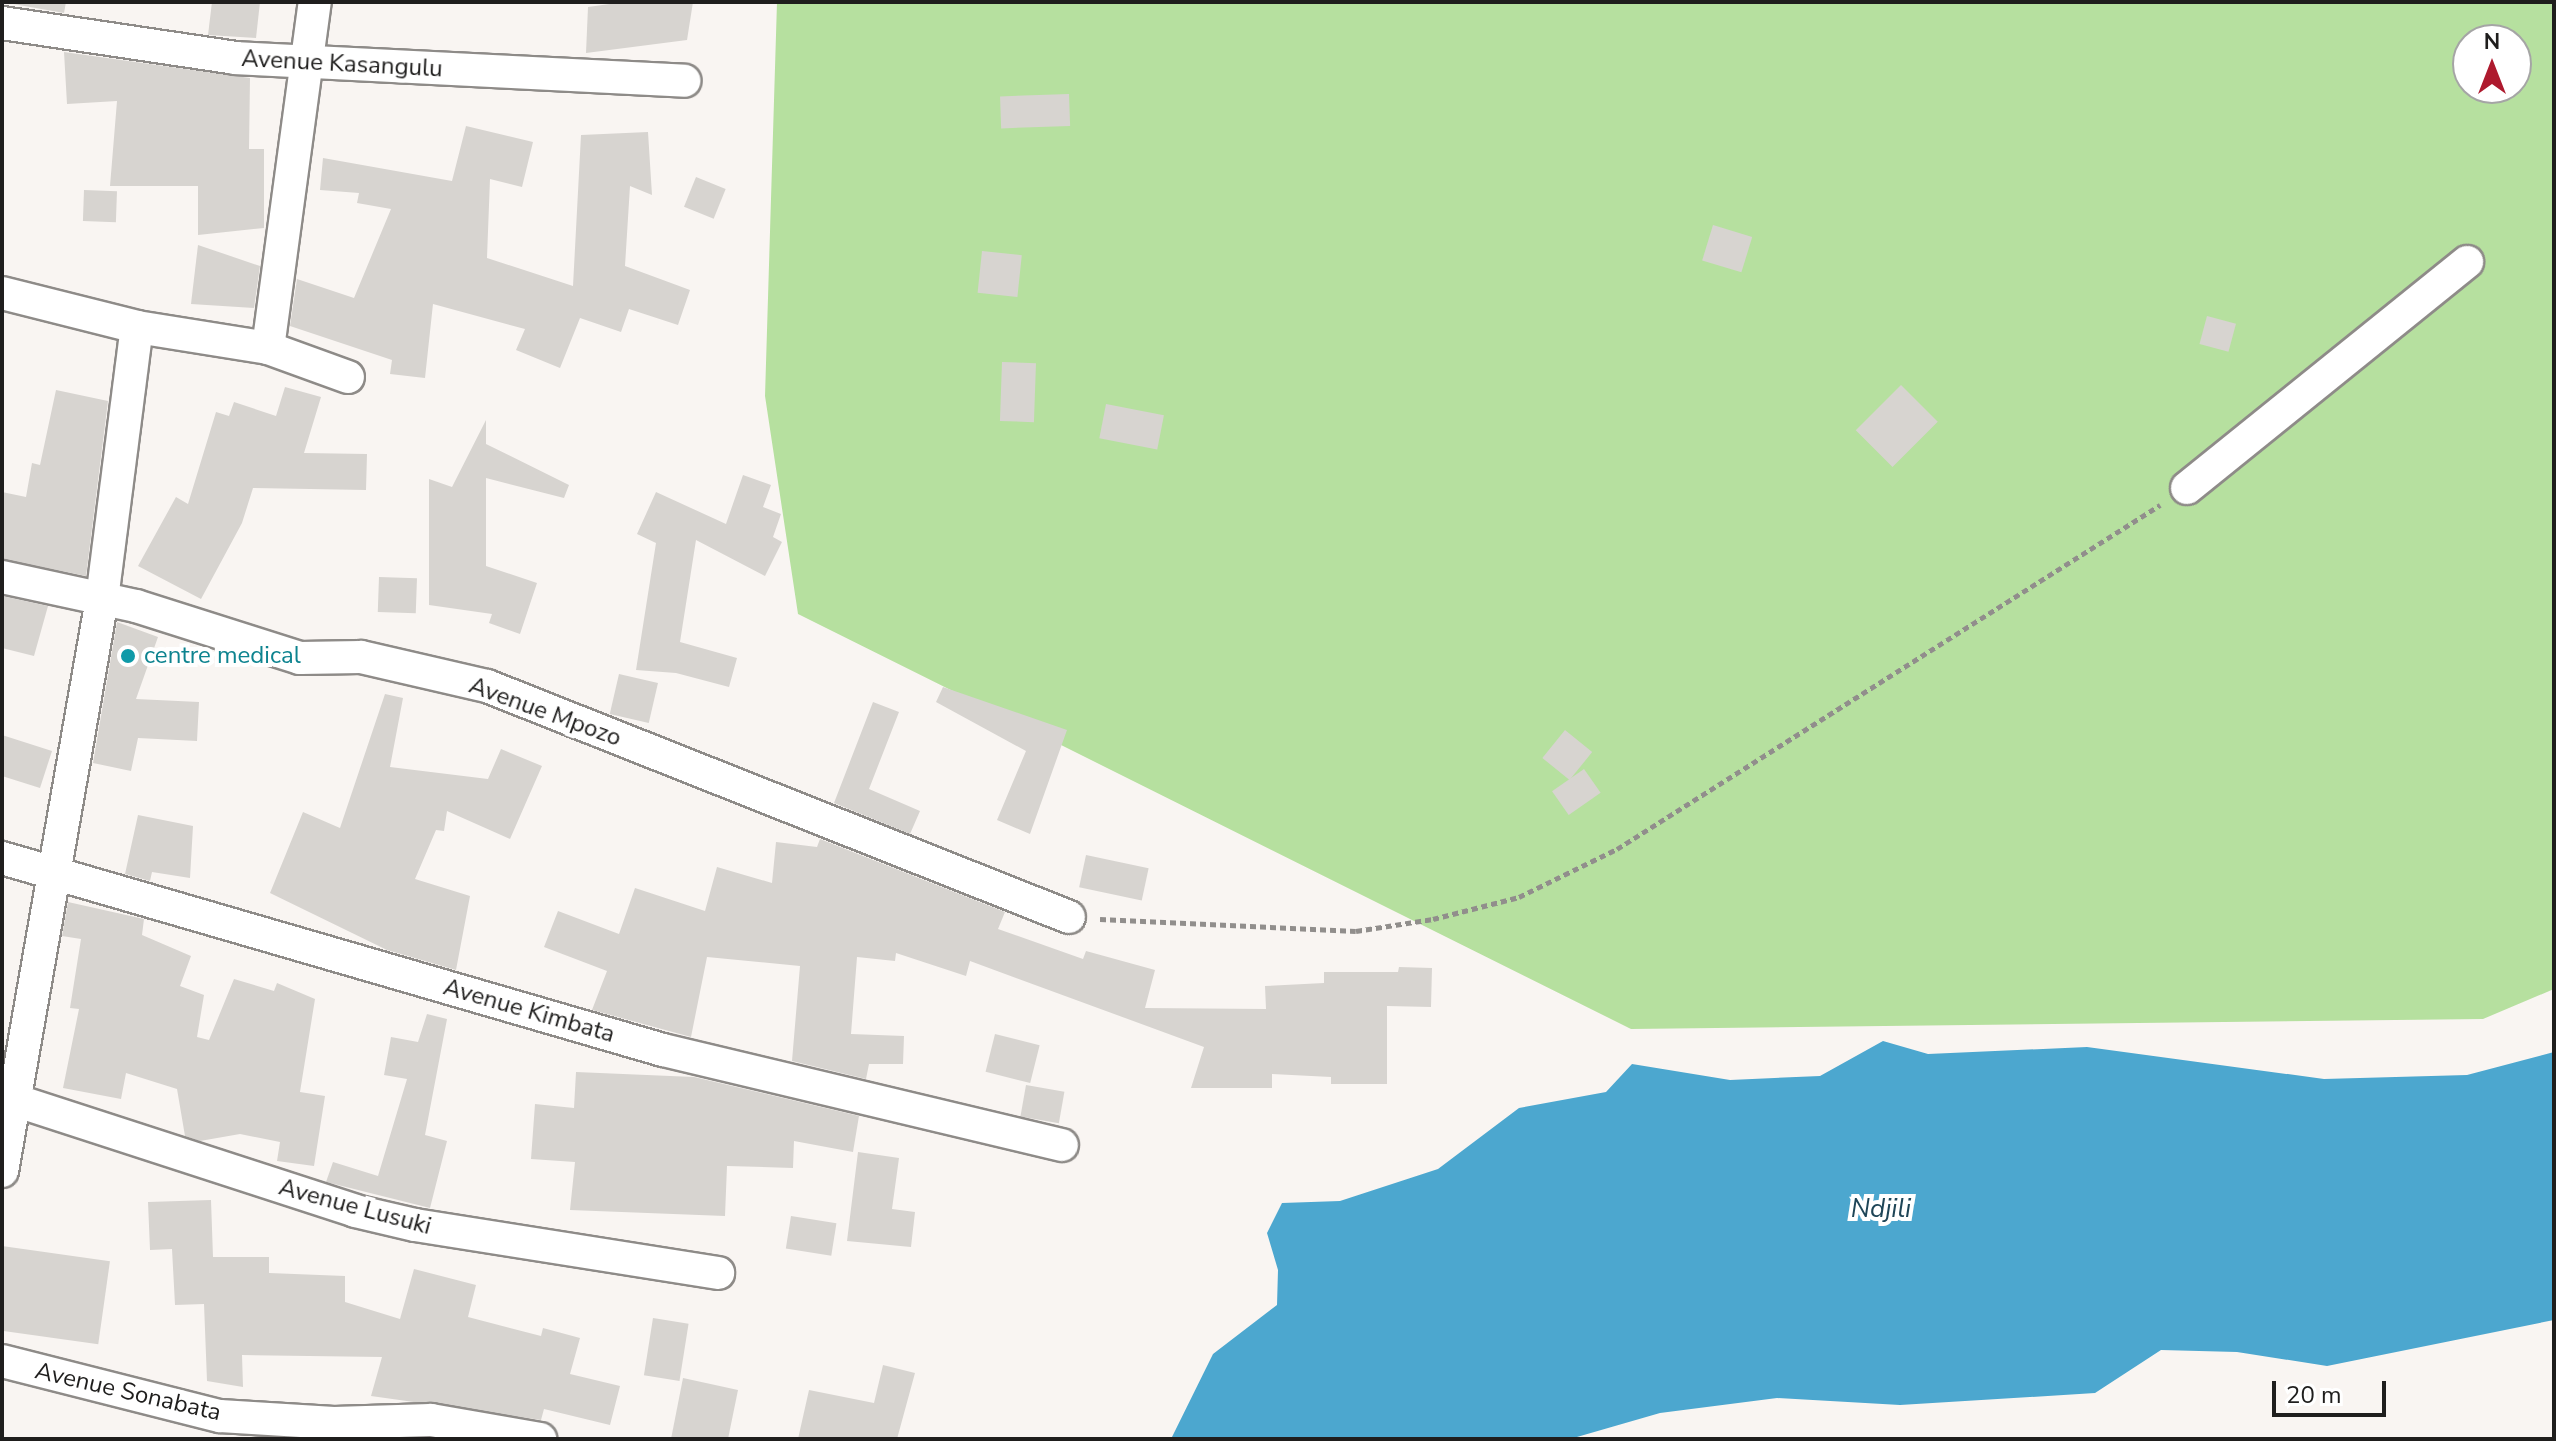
<!DOCTYPE html>
<html>
<head>
<meta charset="utf-8">
<style>
  body { margin:0 }
  #map { position:relative; width:2556px; height:1441px; overflow:hidden; background:#f9f5f2; font-family:"Nunito Sans",sans-serif }
  div>[style] { position:absolute }
  .green>* { inset:0; background:#b6e09f }
  .water>* { inset:0; background:#4ca7cf }
  .building>* { inset:0; background:#d7d4d0; transform-origin:0 0 }
  .path>* { height:5px; margin-top:-2.5px; transform-origin:0; background:repeating-linear-gradient(90deg,#918e8c 0 6px,transparent 0 10px) }
  .roads { filter:drop-shadow(2px 0 #8e8b88) drop-shadow(-2px 0 #8e8b88) drop-shadow(0 2px #8e8b88) drop-shadow(0 -2px #8e8b88) }
  .street>* { height:32px; margin:-16px; padding:0 16px; transform-origin:16px; border-radius:16px; background:#fff }
  .dots>* { width:22px; height:22px; translate:-50% -50%; box-sizing:border-box; border:4px solid #fff; border-radius:50% }
  span { translate:-50% -50%; white-space:nowrap; text-align:center; line-height:1.15; -webkit-text-stroke:8px #fff; paint-order:stroke }
  .street-label { font-size:24px; color:#1f1e1d }
  .culture-label { font-size:24px; color:#0d838f }
  .left { translate:0 -50%; text-align:left }
  .water-label { font-size:26px; color:#1e4557; font-style:italic }
  .frame { position:absolute; inset:0; border:4px solid #1f1e1d; pointer-events:none }
  .north { position:absolute; left:2452px; top:24px; width:80px; height:80px; box-sizing:border-box; background:#fff; border:2px solid #a5a5a5; border-radius:50%; rotate:0deg; font-size:22px; font-weight:700; line-height:32px; text-align:center; color:#1f1e1d }
  .north::after { content:''; display:block; margin:auto; width:28px; height:36px; background:#ae1a2e; clip-path:polygon(50% 0,100% 100%,50% 72%,0 100%) }
  .scale { position:absolute; left:2272px; top:1381px; width:114px; height:36px; box-sizing:border-box; border:4px solid #1f1e1d; border-top:0; padding-left:10px; font-size:24px; line-height:28px; white-space:nowrap; color:#1f1e1d; -webkit-text-stroke:6px #fff; paint-order:stroke }
</style>
</head>
<body>
<div id="map">
  <div class="green">
    <div style="clip-path:polygon(evenodd,777px 2px,2554px 2px,2554px 989px,2483px 1019px,1631px 1029px,798px 614px,765px 396px,777px 2px,2468px 40px,2516px 40px,2516px 88px,2468px 88px,2468px 40px)"></div>
  </div>
  <div class="water">
    <div style="clip-path:polygon(1883px 1041px,1928px 1054px,2087px 1047px,2324px 1079px,2467px 1075px,2554px 1052px,2554px 1320px,2327px 1366px,2237px 1352px,2161px 1350px,2095px 1393px,1900px 1405px,1777px 1398px,1660px 1413px,1570px 1439px,1171px 1439px,1213px 1354px,1277px 1305px,1278px 1270px,1267px 1233px,1282px 1203px,1340px 1201px,1438px 1169px,1519px 1108px,1606px 1092px,1632px 1064px,1730px 1080px,1820px 1076px)"></div>
  </div>
  <div class="building">
    <div style="clip-path:polygon(2px 2px,66px 2px,64px 13px)"></div>
    <div style="clip-path:polygon(212px 2px,260px 2px,256px 38px,208px 35px)"></div>
    <div style="clip-path:polygon(624px 2px,693px 2px,687px 40px,586px 53px,588px 7px)"></div>
    <div style="clip-path:polygon(64px 52px,250px 78px,249px 149px,264px 149px,264px 228px,198px 235px,198px 186px,110px 186px,117px 101px,67px 104px)"></div>
    <div style="left:1069px;top:94px;width:32px;height:69px;rotate:88deg"></div>
    <div style="clip-path:polygon(466px 126px,533px 142px,522px 187px,490px 179px,487px 258px,573px 286px,581px 135px,648px 132px,652px 195px,630px 186px,625px 266px,690px 290px,678px 325px,629px 309px,621px 332px,580px 318px,560px 368px,516px 350px,525px 329px,433px 304px,425px 378px,390px 374px,392px 360px,290px 326px,297px 279px,354px 298px,391px 209px,357px 203px,359px 193px,320px 190px,323px 158px,452px 181px)"></div>
    <div style="left:696px;top:177px;width:32px;height:32px;rotate:22deg"></div>
    <div style="left:84px;top:190px;width:33px;height:31px;rotate:2deg"></div>
    <div style="left:1713px;top:225px;width:41px;height:37px;rotate:17deg"></div>
    <div style="clip-path:polygon(198px 245px,260px 266px,254px 308px,191px 304px)"></div>
    <div style="left:982px;top:251px;width:40px;height:42px;rotate:6deg"></div>
    <div style="left:2207px;top:316px;width:30px;height:29px;rotate:15deg"></div>
    <div style="left:1002px;top:362px;width:34px;height:59px;rotate:2deg"></div>
    <div style="left:1901px;top:385px;width:52px;height:64px;rotate:45deg"></div>
    <div style="clip-path:polygon(285px 387px,321px 397px,304px 453px,367px 454px,366px 490px,253px 488px,242px 523px,201px 599px,138px 566px,176px 497px,188px 504px,216px 412px,229px 416px,234px 402px,276px 416px)"></div>
    <div style="clip-path:polygon(56px 390px,108px 401px,86px 576px,2px 559px,2px 492px,26px 497px,32px 463px,40px 465px)"></div>
    <div style="left:1106px;top:404px;width:59px;height:35px;rotate:11deg"></div>
    <div style="clip-path:polygon(486px 420px,486px 444px,569px 485px,564px 498px,486px 478px,486px 566px,537px 583px,520px 634px,489px 623px,492px 614px,429px 605px,429px 479px,452px 487px)"></div>
    <div style="clip-path:polygon(743px 475px,771px 485px,763px 507px,781px 514px,773px 537px,782px 542px,765px 576px,696px 540px,680px 642px,737px 658px,729px 687px,676px 673px,636px 670px,656px 543px,637px 534px,656px 492px,726px 524px)"></div>
    <div style="left:379px;top:577px;width:38px;height:35px;rotate:2deg"></div>
    <div style="clip-path:polygon(2px 596px,48px 606px,34px 656px,2px 648px)"></div>
    <div style="clip-path:polygon(117px 622px,158px 637px,136px 699px,199px 702px,197px 741px,138px 738px,131px 771px,93px 763px)"></div>
    <div style="left:619px;top:674px;width:40px;height:41px;rotate:13deg"></div>
    <div style="clip-path:polygon(943px 687px,1067px 730px,1030px 834px,997px 820px,1026px 751px,936px 702px)"></div>
    <div style="clip-path:polygon(385px 694px,403px 698px,390px 767px,488px 779px,501px 749px,542px 766px,510px 839px,447px 811px,444px 831px,436px 830px,415px 879px,470px 896px,456px 970px,387px 950px,270px 893px,303px 812px,340px 828px)"></div>
    <div style="clip-path:polygon(873px 702px,899px 712px,869px 789px,920px 811px,910px 834px,834px 803px)"></div>
    <div style="left:1565px;top:730px;width:35px;height:36px;rotate:39deg"></div>
    <div style="clip-path:polygon(2px 735px,52px 751px,40px 788px,2px 776px)"></div>
    <div style="left:1584px;top:769px;width:29px;height:39px;rotate:55deg"></div>
    <div style="clip-path:polygon(138px 815px,193px 826px,190px 878px,152px 872px,150px 881px,125px 874px)"></div>
    <div style="clip-path:polygon(820px 839px,1005px 912px,998px 929px,1083px 959px,1086px 951px,1155px 970px,1145px 1008px,1266px 1009px,1265px 986px,1324px 983px,1324px 972px,1398px 972px,1399px 967px,1432px 968px,1431px 1007px,1387px 1006px,1387px 1084px,1331px 1084px,1331px 1077px,1272px 1074px,1272px 1088px,1191px 1088px,1204px 1047px,970px 961px,966px 976px,896px 953px,895px 961px,857px 957px,851px 1034px,904px 1036px,903px 1064px,869px 1064px,866px 1079px,792px 1061px,800px 966px,707px 957px,691px 1037px,592px 1010px,607px 971px,544px 947px,558px 911px,619px 934px,635px 888px,705px 911px,717px 867px,772px 883px,776px 842px,817px 847px)"></div>
    <div style="left:1086px;top:855px;width:64px;height:33px;rotate:12deg"></div>
    <div style="clip-path:polygon(68px 902px,144px 919px,142px 935px,191px 956px,180px 986px,204px 995px,197px 1037px,209px 1040px,234px 979px,274px 991px,277px 983px,315px 999px,300px 1092px,325px 1096px,314px 1166px,277px 1161px,280px 1142px,240px 1134px,200px 1141px,185px 1136px,177px 1089px,126px 1073px,121px 1099px,63px 1088px,79px 1009px,70px 1008px,81px 939px,62px 936px)"></div>
    <div style="clip-path:polygon(427px 1014px,447px 1019px,425px 1135px,447px 1141px,430px 1208px,326px 1182px,333px 1162px,378px 1176px,407px 1079px,384px 1075px,391px 1037px,418px 1042px)"></div>
    <div style="left:995px;top:1034px;width:46px;height:39px;rotate:14deg"></div>
    <div style="clip-path:polygon(576px 1072px,694px 1077px,859px 1116px,853px 1152px,794px 1141px,793px 1168px,727px 1166px,725px 1216px,570px 1210px,575px 1162px,531px 1159px,535px 1104px,574px 1108px)"></div>
    <div style="left:1026px;top:1085px;width:39px;height:32px;rotate:10deg"></div>
    <div style="clip-path:polygon(858px 1152px,899px 1158px,892px 1209px,915px 1212px,911px 1247px,847px 1241px)"></div>
    <div style="clip-path:polygon(211px 1200px,213px 1257px,269px 1257px,269px 1273px,345px 1276px,345px 1302px,400px 1319px,414px 1269px,476px 1285px,468px 1317px,541px 1336px,543px 1328px,580px 1338px,570px 1374px,620px 1386px,610px 1425px,544px 1409px,541px 1420px,371px 1396px,382px 1357px,242px 1355px,243px 1387px,207px 1381px,204px 1304px,175px 1305px,172px 1249px,150px 1250px,148px 1202px)"></div>
    <div style="left:791px;top:1216px;width:46px;height:33px;rotate:9deg"></div>
    <div style="left:2px;top:1246px;width:109px;height:84px;rotate:8deg"></div>
    <div style="left:653px;top:1318px;width:36px;height:58px;rotate:9deg"></div>
    <div style="clip-path:polygon(883px 1365px,915px 1373px,897px 1439px,798px 1439px,809px 1390px,874px 1403px)"></div>
    <div style="clip-path:polygon(683px 1378px,738px 1390px,728px 1439px,671px 1439px)"></div>
  </div>
  <div class="path">
    <div style="left:1100px;top:919px;width:256px;rotate:2.7deg"></div>
    <div style="left:1356px;top:931px;width:78px;rotate:-8.9deg"></div>
    <div style="left:1433px;top:919px;width:89px;rotate:-14.3deg"></div>
    <div style="left:1519px;top:897px;width:109px;rotate:-26.1deg"></div>
    <div style="left:1617px;top:849px;width:643px;rotate:-32.35deg"></div>
  </div>
  <div class="roads">
    <div class="street">
      <div style="left:2px;top:23px;width:236px;rotate:8.5deg"></div>
      <div style="left:235px;top:58px;width:450px;rotate:2.9deg"></div>
      <div style="left:2px;top:293px;width:139px;rotate:14.1deg"></div>
      <div style="left:137px;top:327px;width:133px;rotate:9.1deg"></div>
      <div style="left:268px;top:348px;width:85px;rotate:19.9deg"></div>
      <div style="left:268px;top:348px;width:349px;rotate:-82.3deg"></div>
      <div style="left:2187px;top:488px;width:360px;rotate:-38.9deg"></div>
      <div style="left:2px;top:577px;width:137px;rotate:12.2deg"></div>
      <div style="left:136px;top:606px;width:172px;rotate:17.6deg"></div>
      <div style="left:300px;top:658px;width:61px;rotate:-0.9deg"></div>
      <div style="left:361px;top:657px;width:129px;rotate:13deg"></div>
      <div style="left:487px;top:686px;width:626px;rotate:21.65deg"></div>
      <div style="left:2px;top:858px;width:688px;rotate:16.2deg"></div>
      <div style="left:663px;top:1050px;width:410px;rotate:13.4deg"></div>
      <div style="left:2px;top:1096px;width:371px;rotate:18deg"></div>
      <div style="left:355px;top:1211px;width:62px;rotate:13.1deg"></div>
      <div style="left:415px;top:1225px;width:307px;rotate:9deg"></div>
      <div style="left:2px;top:1171px;width:581px;rotate:-80.08deg"></div>
      <div style="left:102px;top:599px;width:274px;rotate:-82.7deg"></div>
      <div style="left:2px;top:1361px;width:225px;rotate:14.2deg"></div>
      <div style="left:220px;top:1416px;width:114px;rotate:3.5deg"></div>
      <div style="left:334px;top:1423px;width:97px;rotate:-1.8deg"></div>
      <div style="left:431px;top:1420px;width:111px;rotate:9.9deg"></div>
    </div>
  </div>
  <div class="dots">
    <div style="left:128px;top:656px;background:#0f9aa8"></div>
  </div>
  <div class="street-label">
    <span style="left:342px;top:64px;rotate:3deg">Avenue Kasangulu</span>
    <span style="left:545px;top:712px;rotate:20deg">Avenue Mpozo</span>
    <span style="left:529px;top:1011px;rotate:16deg">Avenue Kimbata</span>
    <span style="left:355px;top:1207px;rotate:15deg">Avenue Lusuki</span>
    <span style="left:128px;top:1392px;rotate:13deg">Avenue Sonabata</span>
  </div>
  <div class="culture-label">
    <span class="left" style="left:144px;top:656px">centre medical</span>
  </div>
  <div class="water-label">
    <span style="left:1881px;top:1209px">Ndjili</span>
  </div>
  <div class="frame"></div>
  <div class="north">N</div>
  <div class="scale">20 m</div>
</div>
</body>
</html>
